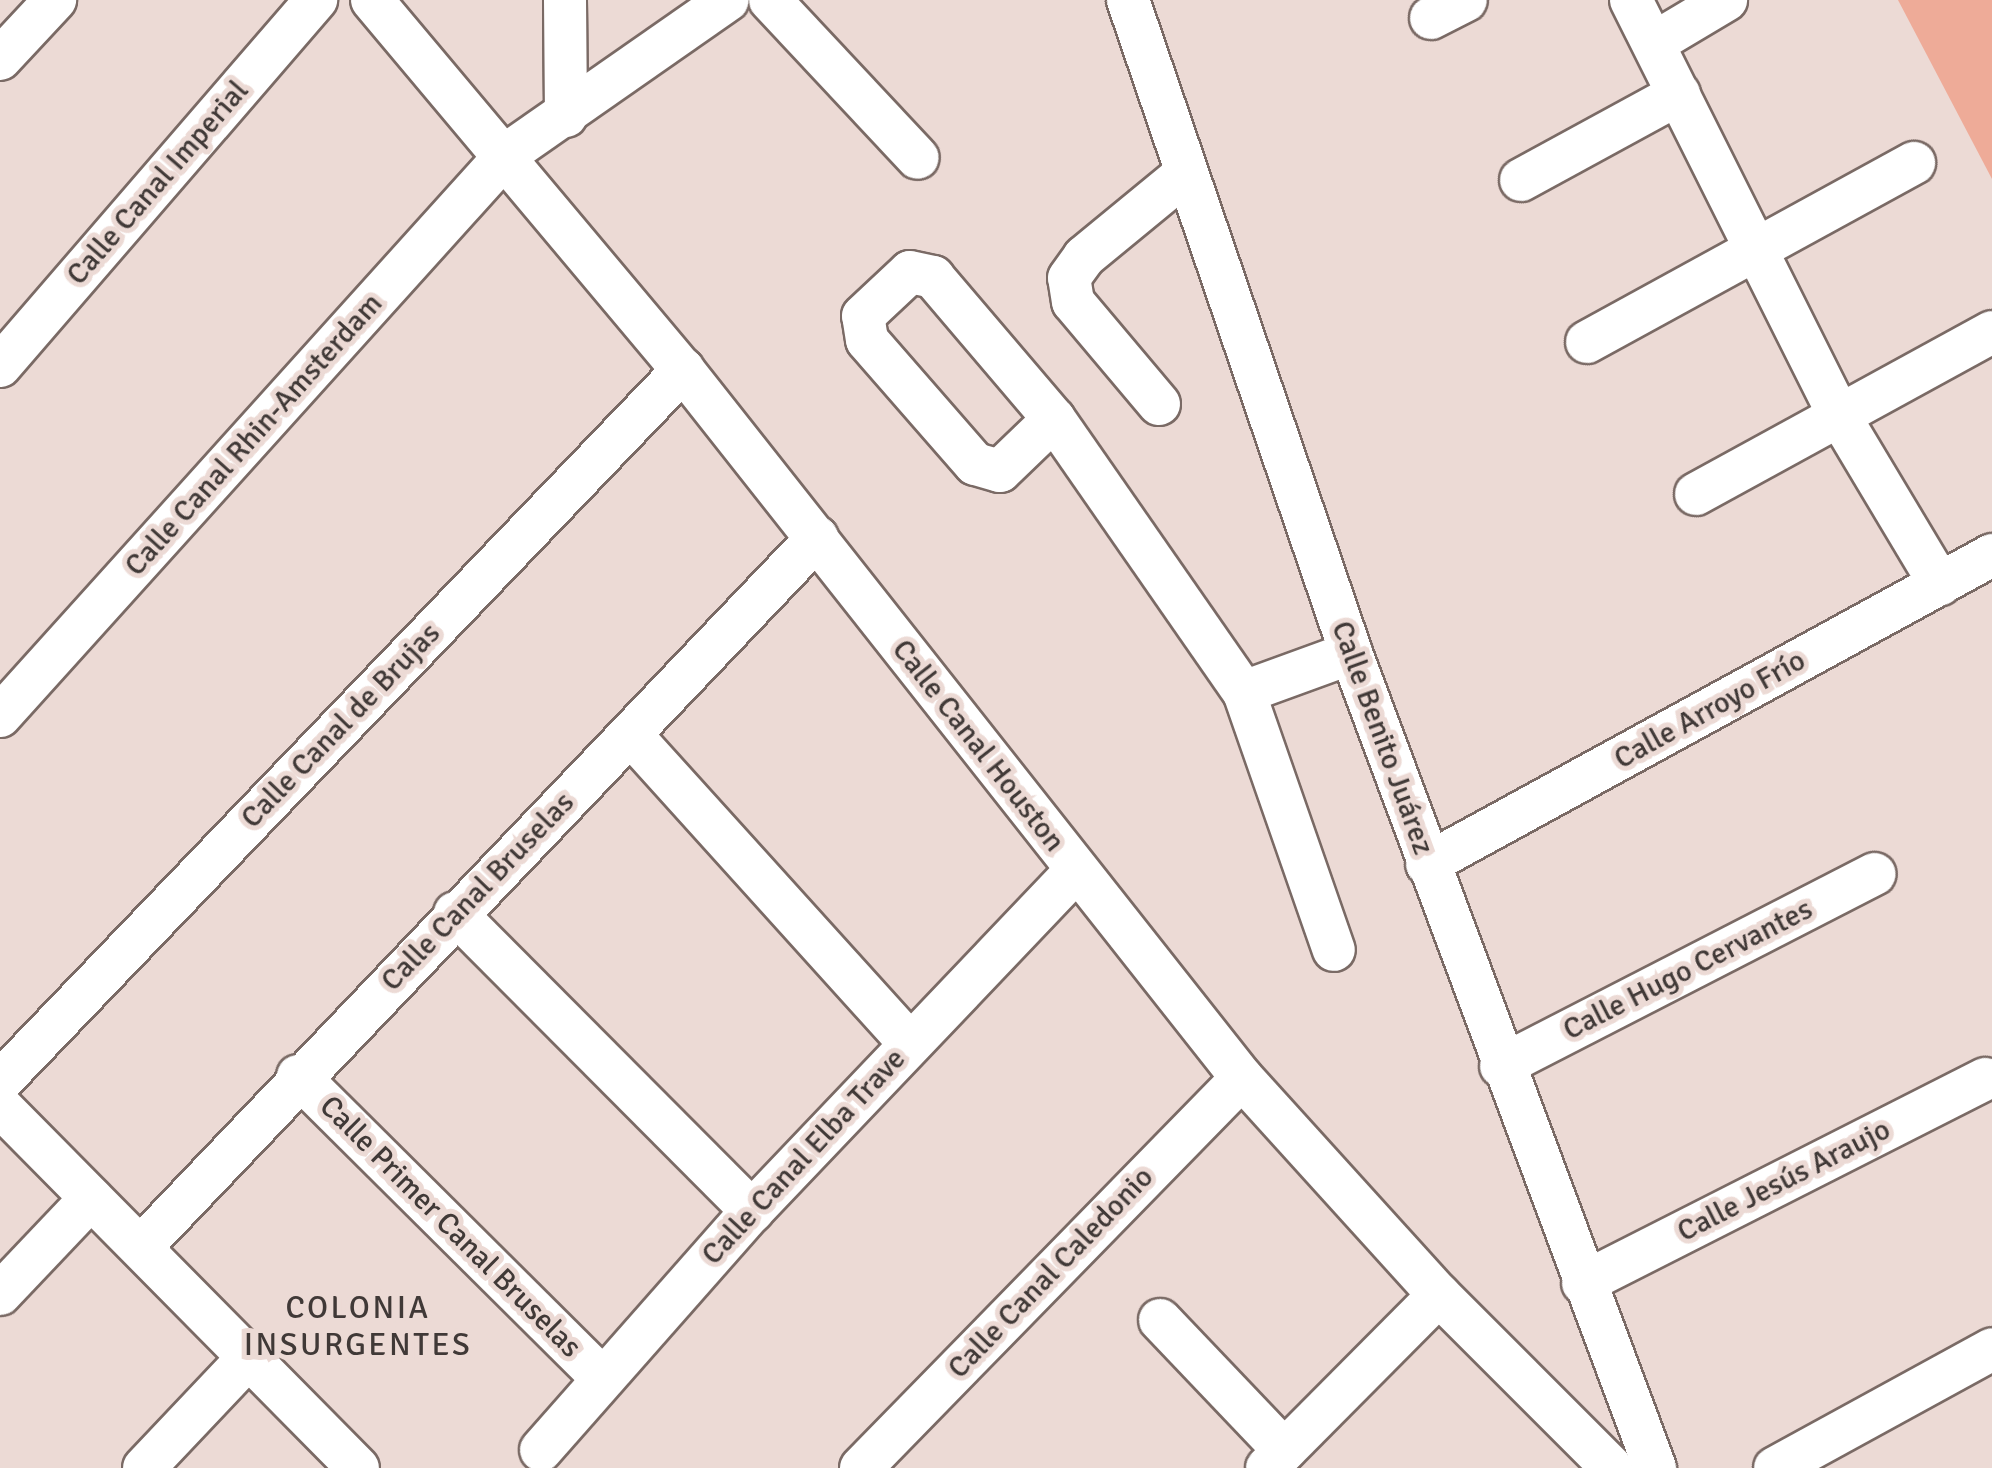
<!DOCTYPE html>
<html>
<head>
<meta charset="utf-8">
<style>
  body { margin:0 }
  #map { position:relative; width:1992px; height:1468px; overflow:hidden; background:#ecdad5; font-family:Signika,sans-serif }
  div>[style] { position:absolute }
  .green>* { inset:0; background:#eeab98 }
  .roads { filter:drop-shadow(2px 0 #7a6a65) drop-shadow(-2px 0 #7a6a65) drop-shadow(0 2px #7a6a65) drop-shadow(0 -2px #7a6a65) }
  .minor>* { height:42px; margin:-21px; padding:0 21px; transform-origin:21px; border-radius:21px; background:#fff }
  span { translate:-50% -50%; white-space:nowrap; text-align:center; line-height:1.15; -webkit-text-stroke:10px #ecdad5; paint-order:stroke }
  .street-label { font-size:30px; color:#403937 }
  .neighbourhood-label { font-size:32px; color:#403937; letter-spacing:2.5px }
</style>
</head>
<body>
<div id="map">
  <div class="green">
    <div style="clip-path:polygon(1898px 0,1992px 0,1992px 179px)"></div>
  </div>
  <div class="roads">
    <div class="minor">
      <div style="left:372px;top:0;width:483px;rotate:50deg"></div>
      <div style="left:683px;top:370px;width:902px;rotate:51.71deg"></div>
      <div style="left:1242px;top:1078px;width:293px;rotate:47.8deg"></div>
      <div style="left:1439px;top:1295px;width:245px;rotate:45deg"></div>
      <div style="left:565px;top:0;width:116px;rotate:89.5deg"></div>
      <div style="left:770px;top:0;width:216px;rotate:46.9deg"></div>
      <div style="left:1128px;top:0;width:690px;rotate:71.14deg"></div>
      <div style="left:1351px;top:653px;width:870px;rotate:69.54deg"></div>
      <div style="left:1631px;top:0;width:466px;rotate:63.4deg"></div>
      <div style="left:1840px;top:417px;width:195px;rotate:59.1deg"></div>
      <div style="left:1431px;top:18px;width:39px;rotate:-27deg"></div>
      <div style="left:1654px;top:43px;width:84px;rotate:-30.8deg"></div>
      <div style="left:0;top:59px;width:81px;rotate:-47deg"></div>
      <div style="left:1521px;top:180px;width:180px;rotate:-28.6deg"></div>
      <div style="left:1587px;top:342px;width:373px;rotate:-28.7deg"></div>
      <div style="left:0;top:366px;width:484px;rotate:-49.2deg"></div>
      <div style="left:1159px;top:404px;width:133px;rotate:-130.1deg"></div>
      <div style="left:1073px;top:302px;width:24px;rotate:-99deg"></div>
      <div style="left:1069px;top:278px;width:26px;rotate:-54deg"></div>
      <div style="left:1084px;top:257px;width:131px;rotate:-39.4deg"></div>
      <div style="left:1054px;top:419px;width:75px;rotate:136.1deg"></div>
      <div style="left:1000px;top:471px;width:26px;rotate:-164deg"></div>
      <div style="left:975px;top:464px;width:164px;rotate:-131.1deg"></div>
      <div style="left:867px;top:340px;width:24px;rotate:-99deg"></div>
      <div style="left:863px;top:316px;width:64px;rotate:-43.1deg"></div>
      <div style="left:910px;top:272px;width:24px;rotate:12deg"></div>
      <div style="left:933px;top:277px;width:187px;rotate:49.6deg"></div>
      <div style="left:1054px;top:419px;width:333px;rotate:55.2deg"></div>
      <div style="left:1244px;top:692px;width:114px;rotate:-20deg"></div>
      <div style="left:1696px;top:494px;width:337px;rotate:-28.7deg"></div>
      <div style="left:1244px;top:692px;width:273px;rotate:70.8deg"></div>
      <div style="left:0;top:716px;width:757px;rotate:-47.95deg"></div>
      <div style="left:507px;top:154px;width:269px;rotate:-34.9deg"></div>
      <div style="left:632px;top:736px;width:413px;rotate:47.9deg"></div>
      <div style="left:1427px;top:864px;width:644px;rotate:-28.67deg"></div>
      <div style="left:455px;top:913px;width:421px;rotate:45.1deg"></div>
      <div style="left:1501px;top:1066px;width:420px;rotate:-27.2deg"></div>
      <div style="left:298px;top:1076px;width:429px;rotate:44.8deg"></div>
      <div style="left:0;top:1082px;width:987px;rotate:-46.19deg"></div>
      <div style="left:0;top:1106px;width:509px;rotate:45.32deg"></div>
      <div style="left:141px;top:1247px;width:980px;rotate:-46.36deg"></div>
      <div style="left:1583px;top:1283px;width:451px;rotate:-26.9deg"></div>
      <div style="left:0;top:1294px;width:132px;rotate:-46.5deg"></div>
      <div style="left:1160px;top:1320px;width:180px;rotate:46.4deg"></div>
      <div style="left:541px;top:1450px;width:319px;rotate:-48.6deg"></div>
      <div style="left:752px;top:1211px;width:468px;rotate:-46.4deg"></div>
      <div style="left:144px;top:1468px;width:149px;rotate:-46.6deg"></div>
      <div style="left:861px;top:1468px;width:545px;rotate:-45.67deg"></div>
      <div style="left:1267px;top:1468px;width:244px;rotate:-45.2deg"></div>
      <div style="left:1775px;top:1468px;width:247px;rotate:-28.7deg"></div>
    </div>
  </div>
  <div class="street-label">
    <span style="left:158px;top:183px;rotate:-49deg">Calle Canal Imperial</span>
    <span style="left:254px;top:435px;rotate:-48deg">Calle Canal Rhin-Amsterdam</span>
    <span style="left:1710px;top:710px;rotate:-29deg">Calle Arroyo Frío</span>
    <span style="left:341px;top:726px;rotate:-46deg">Calle Canal de Brujas</span>
    <span style="left:1382px;top:738px;rotate:70deg">Calle Benito Juárez</span>
    <span style="left:978px;top:746px;rotate:52deg">Calle Canal Houston</span>
    <span style="left:478px;top:892px;rotate:-46deg">Calle Canal Bruselas</span>
    <span style="left:1688px;top:970px;rotate:-27deg">Calle Hugo Cervantes</span>
    <span style="left:804px;top:1157px;rotate:-47deg">Calle Canal Elba Trave</span>
    <span style="left:1784px;top:1181px;rotate:-27deg">Calle Jesús Araujo</span>
    <span style="left:450px;top:1227px;rotate:45deg">Calle Primer Canal Bruselas</span>
    <span style="left:1051px;top:1273px;rotate:-46deg">Calle Canal Caledonio</span>
  </div>
  <div class="neighbourhood-label">
    <span style="left:358px;top:1327px">COLONIA<br>INSURGENTES</span>
  </div>
</div>
</body>
</html>
